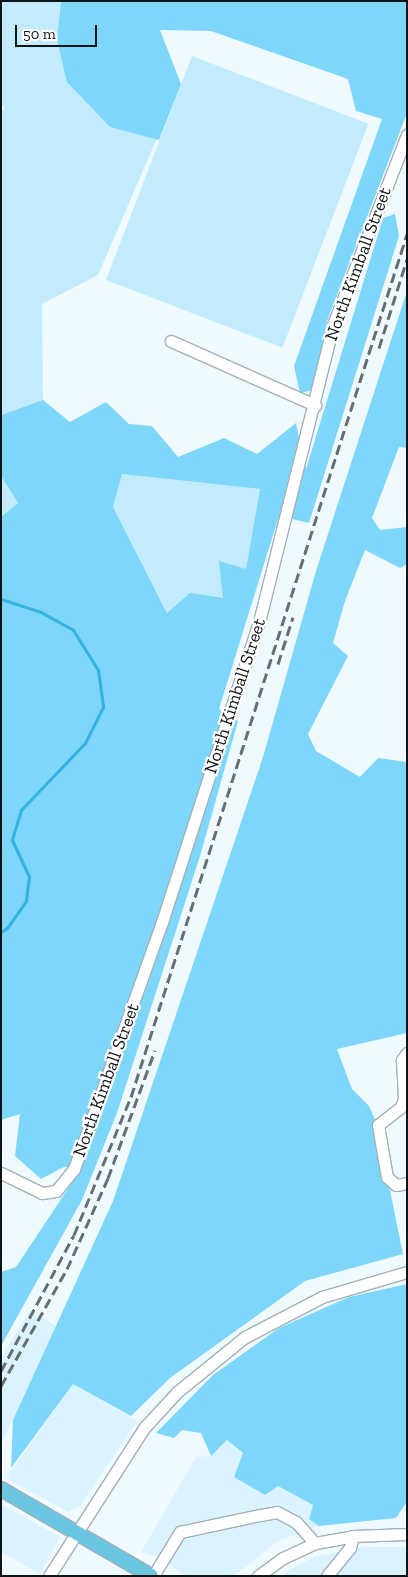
<!DOCTYPE html>
<html>
<head>
<meta charset="utf-8">
<style>
  body { margin:0 }
  #map { position:relative; width:408px; height:1577px; overflow:hidden; background:#effafe; font-family:"Zilla Slab",serif }
  div>[style] { position:absolute }
  .built>* { inset:0; background:#daf3ff }
  .green>* { inset:0; background:#c2ebfd; transform-origin:0 0 }
  .forest>* { inset:0; background:#7ed6fb }
  .stream>* { height:3px; margin:-1.5px; padding:0 1.5px; transform-origin:1.5px; border-radius:1.5px; background:#33b3df }
  .roads { filter:drop-shadow(1px 0 #a1b1b8) drop-shadow(-1px 0 #a1b1b8) drop-shadow(0 1px #a1b1b8) drop-shadow(0 -1px #a1b1b8) }
  .minor>* { height:11px; margin:-5.5px; padding:0 5.5px; transform-origin:5.5px; border-radius:5.5px; background:#fff }
  .major>* { height:14px; margin:-7px; padding:0 7px; transform-origin:7px; border-radius:7px; background:#6bc7e1 }
  .rail>* { height:3px; margin-top:-1.5px; transform-origin:0; background:repeating-linear-gradient(90deg,#666e71 0 10px,transparent 0 15px) }
  span { translate:-50% -50%; white-space:nowrap; text-align:center; line-height:1.15; -webkit-text-stroke:4.5px #fff; paint-order:stroke }
  .street-label { font-size:18px; color:#0e1416 }
  .frame { position:absolute; inset:0; border:2px solid #0e1416; pointer-events:none }
  .scale { position:absolute; left:15px; top:25px; width:82px; height:22px; box-sizing:border-box; border:2px solid #0e1416; border-top:0; padding-left:6px; font-size:15px; line-height:18px; white-space:nowrap; color:#0e1416; -webkit-text-stroke:4px #fff; paint-order:stroke }
</style>
</head>
<body>
<div id="map">
  <div class="built">
    <div style="clip-path:polygon(30px 1311px,56px 1326px,1px 1445px,1px 1357px)"></div>
    <div style="clip-path:polygon(73px 1384px,137px 1421px,80px 1506px,68px 1512px,6px 1478px)"></div>
    <div style="clip-path:polygon(227px 1440px,278px 1486px,313px 1505px,309px 1519px,319px 1526px,278px 1541px,234px 1576px,185px 1576px,162px 1559px,141px 1552px,196px 1457px,211px 1456px)"></div>
    <div style="clip-path:polygon(1px 1504px,60px 1537px,40px 1574px,1px 1552px)"></div>
    <div style="clip-path:polygon(363px 1547px,407px 1547px,407px 1576px,279px 1576px,314px 1557px)"></div>
  </div>
  <div class="green">
    <div style="clip-path:polygon(1px 1px,61px 1px,57px 40px,110px 127px,157px 138px,98px 275px,42px 304px,43px 400px,1px 415px,1px 113px,5px 108px,1px 104px)"></div>
    <div style="left:192px;top:56px;width:189px;height:240px;rotate:21deg"></div>
    <div style="clip-path:polygon(122px 474px,260px 489px,246px 569px,223px 599px,168px 614px,113px 507px)"></div>
    <div style="clip-path:polygon(1px 476px,18px 503px,1px 517px)"></div>
  </div>
  <div class="forest">
    <div style="clip-path:polygon(61px 1px,407px 1px,407px 113px,327px 321px,314px 390px,300px 393px,294px 366px,382px 119px,356px 111px,348px 79px,211px 31px,160px 30px,181px 84px,159px 140px,110px 127px,67px 82px,57px 40px)"></div>
    <div style="clip-path:polygon(evenodd,395px 214px,399px 236px,309px 523px,279px 516px,219px 709px,238px 721px,201px 853px,117px 1113px,82px 1200px,1px 1346px,1px 1272px,16px 1267px,83px 1166px,64px 1167px,41px 1179px,15px 1156px,20px 1114px,1px 1120px,1px 517px,18px 503px,1px 476px,1px 415px,43px 400px,70px 422px,106px 402px,129px 424px,152px 426px,178px 457px,224px 438px,257px 454px,296px 423px,306px 469px,383px 218px,395px 214px,122px 474px,260px 489px,246px 569px,219px 561px,223px 598px,190px 593px,167px 613px,113px 507px,122px 474px)"></div>
    <div style="clip-path:polygon(407px 291px,407px 448px,399px 447px,372px 518px,380px 530px,407px 527px,407px 564px,400px 568px,365px 550px,345px 601px,333px 643px,348px 656px,308px 734px,316px 751px,360px 777px,378px 758px,407px 762px,407px 1033px,337px 1049px,352px 1089px,369px 1106px,376px 1122px,403px 1254px,305px 1281px,170px 1378px,131px 1416px,73px 1384px,11px 1468px,13px 1420px,113px 1201px,263px 757px,316px 571px)"></div>
    <div style="clip-path:polygon(407px 1284px,407px 1502px,396px 1518px,319px 1526px,309px 1519px,313px 1505px,278px 1486px,265px 1495px,234px 1477px,243px 1453px,227px 1440px,211px 1456px,201px 1433px,182px 1430px,174px 1438px,156px 1433px,213px 1375px,279px 1328px,349px 1297px)"></div>
  </div>
  <div class="stream">
    <div style="left:1px;top:599px;width:40px;rotate:18deg"></div>
    <div style="left:39px;top:611px;width:39px;rotate:29deg"></div>
    <div style="left:73px;top:630px;width:47px;rotate:58deg"></div>
    <div style="left:98px;top:670px;width:37px;rotate:82deg"></div>
    <div style="left:103px;top:707px;width:40px;rotate:116.6deg"></div>
    <div style="left:85px;top:743px;width:93px;rotate:133.7deg"></div>
    <div style="left:21px;top:810px;width:31px;rotate:107deg"></div>
    <div style="left:12px;top:840px;width:40px;rotate:65deg"></div>
    <div style="left:29px;top:876px;width:25px;rotate:97deg"></div>
    <div style="left:26px;top:901px;width:32px;rotate:125deg"></div>
    <div style="left:8px;top:927px;width:9px;rotate:144deg"></div>
  </div>
  <div class="roads">
    <div class="minor">
      <div style="left:171px;top:341px;width:158px;rotate:24deg"></div>
      <div style="left:407px;top:1053px;width:9px;rotate:126deg"></div>
      <div style="left:402px;top:1060px;width:39px;rotate:87deg"></div>
      <div style="left:404px;top:1099px;width:9px;rotate:111deg"></div>
      <div style="left:401px;top:1107px;width:29px;rotate:142deg"></div>
      <div style="left:378px;top:1125px;width:53px;rotate:80.2deg"></div>
      <div style="left:387px;top:1177px;width:12px;rotate:42deg"></div>
      <div style="left:396px;top:1185px;width:11px;rotate:-10deg"></div>
      <div style="left:1px;top:1173px;width:46px;rotate:26deg"></div>
      <div style="left:42px;top:1193px;width:14px;rotate:-8deg"></div>
      <div style="left:56px;top:1191px;width:28px;rotate:-51deg"></div>
      <div style="left:74px;top:1169px;width:262px;rotate:-70.4deg"></div>
      <div style="left:162px;top:922px;width:319px;rotate:-72.1deg"></div>
      <div style="left:260px;top:618px;width:305px;rotate:-76deg"></div>
      <div style="left:334px;top:322px;width:201px;rotate:-68.7deg"></div>
      <div style="left:49px;top:1576px;width:176px;rotate:-57.3deg"></div>
      <div style="left:144px;top:1428px;width:49px;rotate:-47.5deg"></div>
      <div style="left:177px;top:1392px;width:87px;rotate:-39deg"></div>
      <div style="left:245px;top:1337px;width:87px;rotate:-27.5deg"></div>
      <div style="left:322px;top:1297px;width:89px;rotate:-16.4deg"></div>
      <div style="left:153px;top:1576px;width:52px;rotate:-58.5deg"></div>
      <div style="left:180px;top:1532px;width:82px;rotate:-12deg"></div>
      <div style="left:260px;top:1515px;width:17px;rotate:-10deg"></div>
      <div style="left:277px;top:1512px;width:21px;rotate:28deg"></div>
      <div style="left:296px;top:1522px;width:28px;rotate:48deg"></div>
      <div style="left:258px;top:1576px;width:31px;rotate:-36deg"></div>
      <div style="left:283px;top:1558px;width:35px;rotate:-25deg"></div>
      <div style="left:315px;top:1543px;width:39px;rotate:-10deg"></div>
      <div style="left:353px;top:1536px;width:54px;rotate:-2.1deg"></div>
      <div style="left:327px;top:1576px;width:36px;rotate:-51deg"></div>
      <div style="left:350px;top:1548px;width:12px;rotate:-76deg"></div>
    </div>
    <div class="major">
      <div style="left:1px;top:1489px;width:173px;rotate:30.1deg"></div>
    </div>
  </div>
  <div class="rail">
    <div style="left:379px;top:348px;width:93px;rotate:-72.5deg"></div>
    <div style="left:278px;top:664px;width:49px;rotate:-72.3deg"></div>
    <div style="left:1px;top:1371px;width:154px;rotate:-61.8deg"></div>
    <div style="left:74px;top:1235px;width:149px;rotate:-67.6deg"></div>
    <div style="left:131px;top:1097px;width:906px;rotate:-72.26deg"></div>
    <div style="left:1px;top:1386px;width:134px;rotate:-60.6deg"></div>
    <div style="left:67px;top:1269px;width:100px;rotate:-65.7deg"></div>
    <div style="left:108px;top:1178px;width:136px;rotate:-69.8deg"></div>
  </div>
  <div class="street-label">
    <span style="left:358px;top:264px;rotate:-70deg">North Kimball Street</span>
    <span style="left:235px;top:696px;rotate:-72deg">North Kimball Street</span>
    <span style="left:106px;top:1080px;rotate:-70deg">North Kimball Street</span>
  </div>
  <div class="frame"></div>
  <div class="scale">50 m</div>
</div>
</body>
</html>
